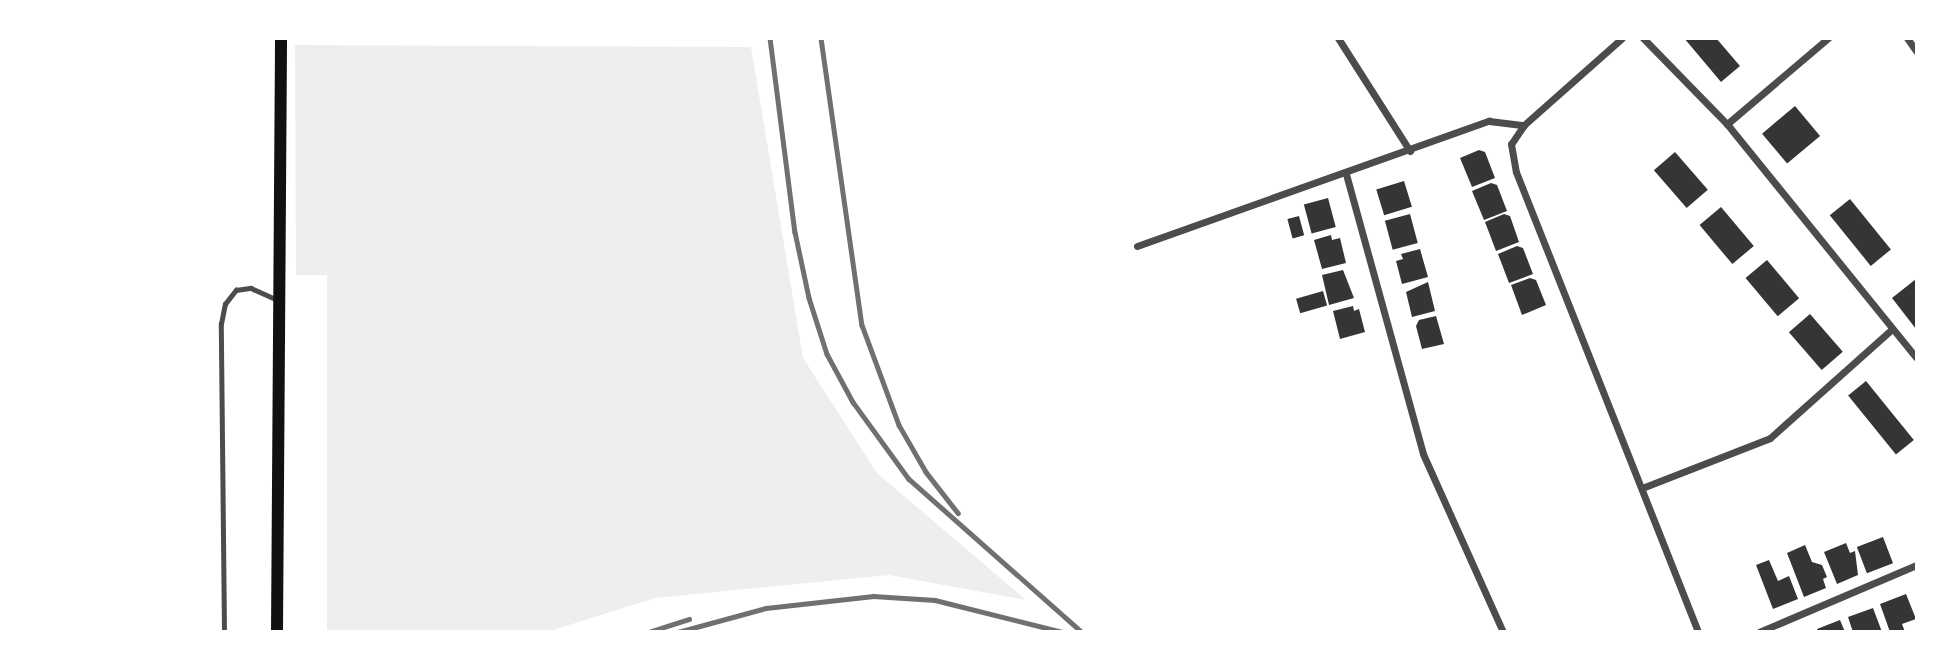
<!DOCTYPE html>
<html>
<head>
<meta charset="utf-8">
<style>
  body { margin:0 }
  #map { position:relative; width:1955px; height:670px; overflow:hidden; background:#fff; font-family:"Work Sans",sans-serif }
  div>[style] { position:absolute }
  .green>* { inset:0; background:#eee }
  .building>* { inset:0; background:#353535; transform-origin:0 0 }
  .service>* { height:4.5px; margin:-2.25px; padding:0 2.25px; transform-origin:2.25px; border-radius:2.25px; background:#4c4c4c }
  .minor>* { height:7px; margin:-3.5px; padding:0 3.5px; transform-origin:3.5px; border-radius:3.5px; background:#4c4c4c }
  .secondary>* { height:12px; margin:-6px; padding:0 6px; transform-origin:6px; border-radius:6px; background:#111 }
  .rail>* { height:4.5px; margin:-2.25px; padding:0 2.25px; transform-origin:2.25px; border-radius:2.25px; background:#707070 }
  span { translate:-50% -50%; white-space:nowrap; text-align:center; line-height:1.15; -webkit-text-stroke:5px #fff; paint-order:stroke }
  .frame { position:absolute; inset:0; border:40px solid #fff; pointer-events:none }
</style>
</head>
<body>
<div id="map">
  <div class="green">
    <div style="clip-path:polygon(295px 45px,751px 47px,803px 358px,877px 473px,1026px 600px,889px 575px,655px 598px,550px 631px,327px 631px,327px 275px,296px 275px)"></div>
  </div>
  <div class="building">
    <div style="clip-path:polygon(1684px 38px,1716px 38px,1740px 66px,1721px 82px)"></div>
    <div style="left:1795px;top:106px;width:39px;height:43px;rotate:50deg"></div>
    <div style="clip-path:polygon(1479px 150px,1485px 152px,1495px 178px,1472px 187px,1460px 158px)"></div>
    <div style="left:1675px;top:152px;width:50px;height:28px;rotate:49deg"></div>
    <div style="left:1404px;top:181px;width:27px;height:29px;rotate:73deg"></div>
    <div style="clip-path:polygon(1491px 183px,1497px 185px,1507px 211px,1484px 220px,1472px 191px)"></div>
    <div style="left:1328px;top:198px;width:30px;height:25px;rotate:75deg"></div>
    <div style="left:1850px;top:199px;width:65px;height:26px;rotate:51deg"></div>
    <div style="left:1721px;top:207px;width:51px;height:28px;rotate:50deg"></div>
    <div style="left:1410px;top:214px;width:30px;height:26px;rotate:75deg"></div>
    <div style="clip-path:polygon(1504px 214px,1510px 216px,1519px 242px,1496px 251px,1485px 222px)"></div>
    <div style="left:1299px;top:216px;width:20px;height:12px;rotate:75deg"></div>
    <div style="clip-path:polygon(1331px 235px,1332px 240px,1340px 238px,1346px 263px,1322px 269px,1314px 240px)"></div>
    <div style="clip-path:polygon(1517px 246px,1523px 248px,1533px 274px,1509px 283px,1498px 254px)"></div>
    <div style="clip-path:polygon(1420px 249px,1428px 277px,1402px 284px,1396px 261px,1403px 259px,1401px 254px)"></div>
    <div style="left:1767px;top:260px;width:50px;height:28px;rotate:50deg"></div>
    <div style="clip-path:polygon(1343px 270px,1354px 298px,1329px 305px,1322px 275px)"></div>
    <div style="clip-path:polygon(1530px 278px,1536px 280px,1546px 305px,1522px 315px,1511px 285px)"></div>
    <div style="clip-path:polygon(1916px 279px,1916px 329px,1892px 298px)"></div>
    <div style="clip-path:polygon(1428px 282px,1435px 311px,1412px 317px,1406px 292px)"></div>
    <div style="left:1323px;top:291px;width:15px;height:28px;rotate:74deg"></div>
    <div style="clip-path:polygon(1353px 306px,1354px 311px,1359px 309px,1365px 332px,1340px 339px,1333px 311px)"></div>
    <div style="left:1810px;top:314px;width:50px;height:28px;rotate:49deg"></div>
    <div style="clip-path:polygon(1436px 316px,1444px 344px,1422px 349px,1416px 326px,1419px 320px)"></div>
    <div style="left:1866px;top:381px;width:76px;height:23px;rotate:51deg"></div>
    <div style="left:1883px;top:537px;width:28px;height:28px;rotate:69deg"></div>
    <div style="clip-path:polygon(1846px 543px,1850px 553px,1855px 551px,1858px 575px,1837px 584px,1824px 552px)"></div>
    <div style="clip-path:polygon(1805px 545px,1812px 562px,1822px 565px,1827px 577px,1823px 579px,1826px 588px,1804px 597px,1787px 553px)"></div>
    <div style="clip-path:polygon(1769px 560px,1778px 581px,1789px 576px,1798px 599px,1773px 609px,1756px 565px)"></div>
    <div style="clip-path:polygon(1906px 594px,1916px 619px,1902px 624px,1905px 632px,1890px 632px,1880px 604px)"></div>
    <div style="clip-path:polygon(1873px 608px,1882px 632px,1853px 632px,1848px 617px)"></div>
    <div style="clip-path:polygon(1840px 620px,1845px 632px,1818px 632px,1817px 629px)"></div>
  </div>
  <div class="service">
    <div style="left:224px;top:632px;width:308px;rotate:-90.6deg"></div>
    <div style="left:221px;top:324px;width:20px;rotate:-79deg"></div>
    <div style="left:225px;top:304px;width:18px;rotate:-52deg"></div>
    <div style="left:236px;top:290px;width:15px;rotate:-8deg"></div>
    <div style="left:251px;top:288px;width:27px;rotate:24deg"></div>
  </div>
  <div class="minor">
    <div style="left:1338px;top:38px;width:134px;rotate:57.5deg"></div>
    <div style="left:1643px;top:38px;width:120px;rotate:45.7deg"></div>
    <div style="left:1727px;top:124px;width:300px;rotate:51deg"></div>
    <div style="left:1907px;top:38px;width:16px;rotate:55deg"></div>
    <div style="left:1727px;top:124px;width:133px;rotate:-40.4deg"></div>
    <div style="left:1524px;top:125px;width:23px;rotate:124deg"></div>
    <div style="left:1511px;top:144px;width:28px;rotate:80deg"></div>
    <div style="left:1516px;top:172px;width:495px;rotate:68.4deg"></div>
    <div style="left:1346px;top:174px;width:290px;rotate:74.6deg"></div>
    <div style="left:1423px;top:454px;width:195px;rotate:65.8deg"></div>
    <div style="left:1137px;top:246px;width:374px;rotate:-19.6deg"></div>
    <div style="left:1489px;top:121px;width:35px;rotate:7deg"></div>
    <div style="left:1524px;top:125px;width:131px;rotate:-41.6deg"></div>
    <div style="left:1642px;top:488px;width:137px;rotate:-21.3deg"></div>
    <div style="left:1770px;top:438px;width:162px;rotate:-41.8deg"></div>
    <div style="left:1759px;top:632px;width:171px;rotate:-23.1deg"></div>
  </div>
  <div class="secondary">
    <div style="left:277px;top:632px;width:594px;rotate:-89.61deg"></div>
  </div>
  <div class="rail">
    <div style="left:770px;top:38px;width:196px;rotate:82.7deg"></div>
    <div style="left:795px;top:232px;width:67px;rotate:78deg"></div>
    <div style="left:809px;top:298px;width:59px;rotate:72.2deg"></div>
    <div style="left:827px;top:354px;width:55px;rotate:61.6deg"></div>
    <div style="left:853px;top:402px;width:95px;rotate:54deg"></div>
    <div style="left:909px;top:479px;width:231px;rotate:41.5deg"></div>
    <div style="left:821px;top:38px;width:290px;rotate:81.9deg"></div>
    <div style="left:862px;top:325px;width:107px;rotate:69.7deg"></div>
    <div style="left:899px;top:425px;width:54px;rotate:60.1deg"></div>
    <div style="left:926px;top:472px;width:52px;rotate:52deg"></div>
    <div style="left:649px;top:632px;width:42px;rotate:-18deg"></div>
    <div style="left:678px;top:632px;width:91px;rotate:-15.3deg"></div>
    <div style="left:766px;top:608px;width:108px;rotate:-6.4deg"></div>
    <div style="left:873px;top:596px;width:62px;rotate:3.7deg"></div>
    <div style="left:935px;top:600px;width:131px;rotate:14.1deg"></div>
  </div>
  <div class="frame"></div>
</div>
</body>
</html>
